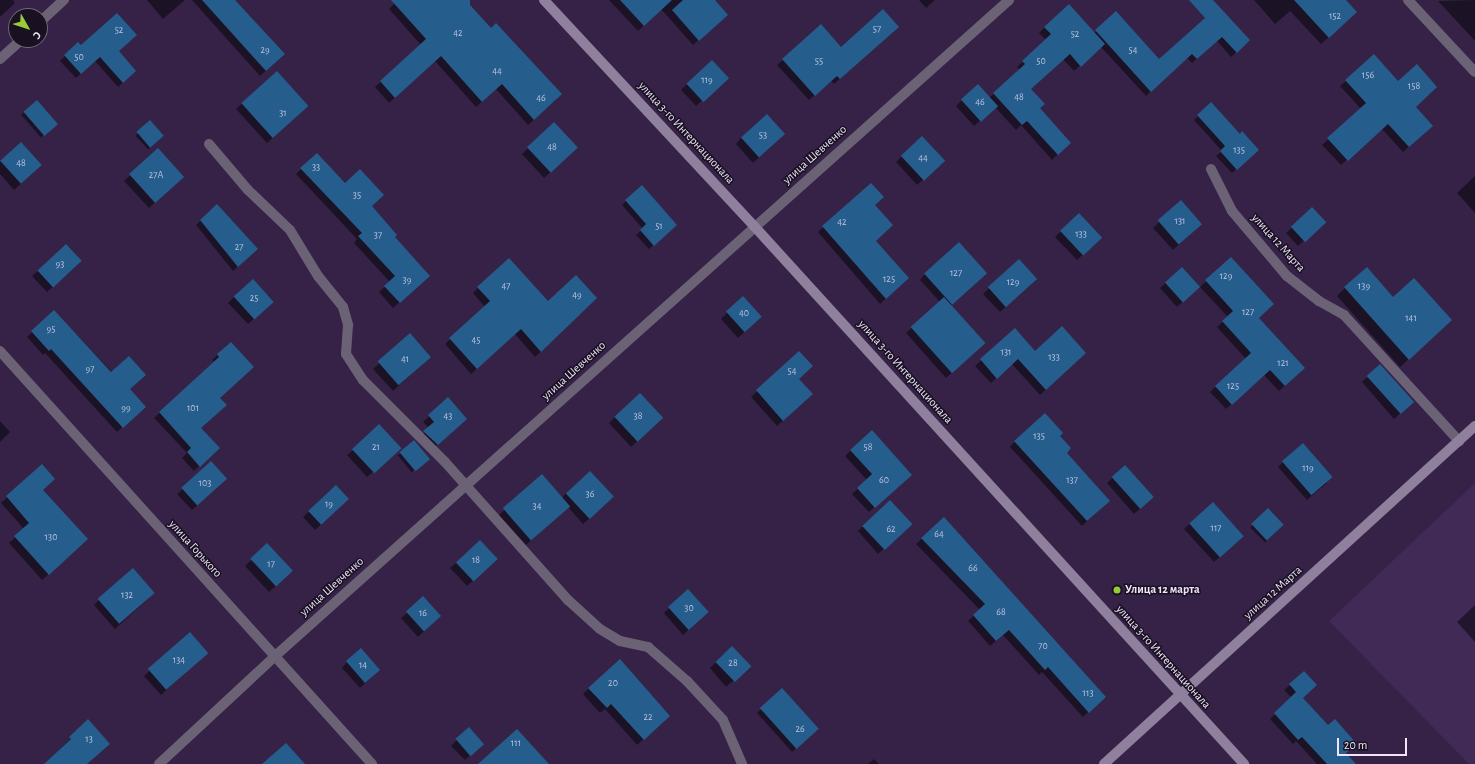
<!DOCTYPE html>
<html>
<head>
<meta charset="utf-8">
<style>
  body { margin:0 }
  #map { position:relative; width:1475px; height:764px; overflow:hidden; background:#362247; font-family:"Alegreya Sans",sans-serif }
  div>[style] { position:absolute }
  .built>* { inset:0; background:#412a56 }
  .shadow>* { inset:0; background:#0007; transform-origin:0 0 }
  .building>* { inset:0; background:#255d8c; transform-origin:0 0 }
  .lane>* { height:10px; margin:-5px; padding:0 5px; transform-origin:5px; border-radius:5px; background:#6c6275 }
  .street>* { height:10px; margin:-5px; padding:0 5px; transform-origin:5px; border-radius:5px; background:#6c6275 }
  .secondary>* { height:10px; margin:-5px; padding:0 5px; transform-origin:5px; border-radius:5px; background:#8f809e }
  .dots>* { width:11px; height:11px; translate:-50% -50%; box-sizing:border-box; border:2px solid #191121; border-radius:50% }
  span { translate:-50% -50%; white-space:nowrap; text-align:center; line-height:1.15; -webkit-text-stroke:3px #191121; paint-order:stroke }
  .number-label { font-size:10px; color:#bcc2e0 }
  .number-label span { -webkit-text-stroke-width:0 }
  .street-label { font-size:12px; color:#efe4fc }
  .poi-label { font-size:12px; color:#efe4fc; font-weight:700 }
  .left { translate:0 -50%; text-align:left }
  .north { position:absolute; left:8px; top:8px; width:40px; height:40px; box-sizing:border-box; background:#191121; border:1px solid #6f6579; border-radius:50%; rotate:129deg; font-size:11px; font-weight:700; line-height:16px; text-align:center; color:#efe4fc }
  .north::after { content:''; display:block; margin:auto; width:14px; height:18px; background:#97cc38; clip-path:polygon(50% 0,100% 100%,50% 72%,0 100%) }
  .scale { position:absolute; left:1337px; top:738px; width:70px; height:18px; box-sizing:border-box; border:2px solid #efe4fc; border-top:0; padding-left:5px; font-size:12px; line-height:14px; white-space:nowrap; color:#efe4fc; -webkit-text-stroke:3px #191121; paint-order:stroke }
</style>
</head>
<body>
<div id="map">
  <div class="built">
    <div style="clip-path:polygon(1475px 483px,1475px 764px,1469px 764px,1329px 621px)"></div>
  </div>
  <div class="shadow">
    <div style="clip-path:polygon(0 0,13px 0,15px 3px,0 17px)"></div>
    <div style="clip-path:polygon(147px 0,185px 0,163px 19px)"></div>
    <div style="clip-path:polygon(192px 0,234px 0,279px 59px,260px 76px)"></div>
    <div style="clip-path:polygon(398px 0,442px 0,556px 100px,528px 125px,496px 89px,476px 107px,435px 61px,389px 103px,375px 87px,421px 45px,389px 9px)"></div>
    <div style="clip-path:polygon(609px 0,713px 0,721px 20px,693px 45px,661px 9px,638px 31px)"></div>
    <div style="clip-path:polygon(919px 0,935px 0,926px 8px)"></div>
    <div style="clip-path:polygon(1254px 0,1344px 0,1348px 20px,1321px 44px,1290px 11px,1275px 24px)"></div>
    <div style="clip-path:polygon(1475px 0,1475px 41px,1438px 1px)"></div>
    <div style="clip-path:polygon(1215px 10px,1244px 45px,1231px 57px,1217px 41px,1192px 63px,1187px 58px,1146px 96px,1101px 47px,1074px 71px,1063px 59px,1030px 89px,1039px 109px,1064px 148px,1052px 160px,1021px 125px,1016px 130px,995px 107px,974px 126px,956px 106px,962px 100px,989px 98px,1020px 70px,1017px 67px,1046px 40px,1039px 33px,1045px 27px,1094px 33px,1116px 13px,1159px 60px)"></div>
    <div style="clip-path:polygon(893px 32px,834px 84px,831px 81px,809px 100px,777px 65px,783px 60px,841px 48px)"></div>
    <div style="clip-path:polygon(78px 43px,81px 47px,117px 51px,130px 76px,118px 87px,95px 61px,76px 78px,60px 61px)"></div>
    <div style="clip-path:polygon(277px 72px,302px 111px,267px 143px,236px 109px)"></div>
    <div style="clip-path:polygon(1346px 81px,1414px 107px,1426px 131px,1403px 152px,1382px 129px,1341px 165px,1322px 145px,1361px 109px,1340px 86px)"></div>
    <div style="clip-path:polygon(722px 83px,696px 106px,681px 90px,687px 84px)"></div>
    <div style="left:37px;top:101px;width:30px;height:21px;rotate:49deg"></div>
    <div style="clip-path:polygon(1211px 103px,1253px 154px,1232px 173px,1216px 156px,1222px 151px,1194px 120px)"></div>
    <div style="left:150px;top:122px;width:19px;height:20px;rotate:47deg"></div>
    <div style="clip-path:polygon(554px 124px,571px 154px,544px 178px,522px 154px)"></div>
    <div style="clip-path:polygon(741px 138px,778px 140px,753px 163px,736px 144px)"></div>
    <div style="clip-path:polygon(21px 143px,35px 171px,14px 190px,0 174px,0 162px)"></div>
    <div style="clip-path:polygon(158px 150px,177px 183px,149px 208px,124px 181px)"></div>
    <div style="clip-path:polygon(902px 156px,938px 167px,917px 185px,896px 162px)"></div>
    <div style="clip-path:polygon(301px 169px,345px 184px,370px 207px,423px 281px,393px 308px,379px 292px,390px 282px,354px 243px,357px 239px,296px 174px)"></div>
    <div style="clip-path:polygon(1475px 176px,1475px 213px,1457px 193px)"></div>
    <div style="clip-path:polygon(871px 184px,875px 242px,903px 283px,880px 304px,818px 232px)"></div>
    <div style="clip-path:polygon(626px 201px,672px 229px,649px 249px,636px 235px,643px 229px,622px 205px)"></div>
    <div style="clip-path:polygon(1181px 201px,1195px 229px,1173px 250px,1153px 228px)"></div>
    <div style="clip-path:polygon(217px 205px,252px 253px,233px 271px,196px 225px)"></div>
    <div style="clip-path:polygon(1312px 208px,1319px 227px,1298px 246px,1286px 233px)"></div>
    <div style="clip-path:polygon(1061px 231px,1095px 244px,1077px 260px,1055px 237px)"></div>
    <div style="clip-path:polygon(1231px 258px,1258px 318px,1298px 374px,1279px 391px,1264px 375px,1226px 409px,1210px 392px,1246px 359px,1217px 327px,1228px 317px,1200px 287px)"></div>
    <div style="clip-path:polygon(75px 267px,47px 292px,32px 276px,38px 271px)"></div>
    <div style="clip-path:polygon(1182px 268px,1193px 292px,1177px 307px,1160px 288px)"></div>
    <div style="clip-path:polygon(925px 274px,980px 279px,950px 306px,978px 349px,946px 378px,906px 333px,940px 302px,920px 280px)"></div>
    <div style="clip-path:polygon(1031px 284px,1000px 312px,983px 294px,989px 288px)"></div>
    <div style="clip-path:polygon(478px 288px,548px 303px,596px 298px,535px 357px,515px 334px,471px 374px,445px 344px,485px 307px,473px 293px)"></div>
    <div style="clip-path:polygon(1345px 288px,1393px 298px,1443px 328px,1400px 367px,1337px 296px)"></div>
    <div style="clip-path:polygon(234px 297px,267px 308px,248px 324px,228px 303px)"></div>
    <div style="clip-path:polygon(743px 297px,755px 322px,738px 338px,721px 319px)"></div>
    <div style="clip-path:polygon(54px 311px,129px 390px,139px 412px,117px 432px,45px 353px,43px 355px,27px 337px)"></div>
    <div style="clip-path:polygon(1015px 329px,1035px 352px,1079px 359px,1040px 395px,1012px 364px,991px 383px,975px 366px)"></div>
    <div style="clip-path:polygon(410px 335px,424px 363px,393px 391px,373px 369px)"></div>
    <div style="clip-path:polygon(231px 343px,219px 398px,200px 428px,213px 453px,194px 471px,182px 458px,187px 453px,154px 418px,215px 362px,212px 360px)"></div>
    <div style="clip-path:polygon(799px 353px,798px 379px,806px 400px,777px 426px,751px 397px)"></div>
    <div style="clip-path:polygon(1367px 377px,1407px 407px,1394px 419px,1362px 382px)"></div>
    <div style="clip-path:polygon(448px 398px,460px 424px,431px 450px,419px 438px,429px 428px,423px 422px)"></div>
    <div style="clip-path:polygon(615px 417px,656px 424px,631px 447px,609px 423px)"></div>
    <div style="clip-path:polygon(0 421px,10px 432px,0 442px)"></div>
    <div style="clip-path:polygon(1059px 436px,1065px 453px,1104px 506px,1082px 526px,1010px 447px,1015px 441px)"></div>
    <div style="left:414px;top:442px;width:22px;height:21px;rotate:51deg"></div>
    <div style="clip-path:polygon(353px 450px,394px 454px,367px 477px,347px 455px)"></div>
    <div style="clip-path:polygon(851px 450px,905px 480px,869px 512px,852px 494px,867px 480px,845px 456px)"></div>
    <div style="clip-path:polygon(1283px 462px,1327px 483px,1307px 500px,1278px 467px)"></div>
    <div style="clip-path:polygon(42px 465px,42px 490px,81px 545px,42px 580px,9px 543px,24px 529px,1px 503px)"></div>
    <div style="clip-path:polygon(1124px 466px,1147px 503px,1134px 514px,1107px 483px)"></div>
    <div style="clip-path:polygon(542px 476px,562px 498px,566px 493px,607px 503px,583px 524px,568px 507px,526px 545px,499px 515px)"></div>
    <div style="clip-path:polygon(220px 485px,192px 510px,177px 494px,183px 489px)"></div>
    <div style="clip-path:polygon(336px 486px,342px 505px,315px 530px,303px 517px)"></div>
    <div style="clip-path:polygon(1213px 503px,1237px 542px,1214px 562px,1184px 529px)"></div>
    <div style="left:1268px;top:510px;width:21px;height:25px;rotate:45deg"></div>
    <div style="clip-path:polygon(944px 518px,1104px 697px,1083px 717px,1042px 672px,1039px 675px,1003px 635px,990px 646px,968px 621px,980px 610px,916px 544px)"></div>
    <div style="clip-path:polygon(863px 526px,905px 530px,878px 554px,858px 531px)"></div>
    <div style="clip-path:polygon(267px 545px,286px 577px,269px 592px,245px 566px)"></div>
    <div style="clip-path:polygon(456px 563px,491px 565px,467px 586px,450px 568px)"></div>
    <div style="clip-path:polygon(423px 598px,434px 622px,418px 637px,401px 618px)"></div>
    <div style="clip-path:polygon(148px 599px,115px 629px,94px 605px,99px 600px)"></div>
    <div style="clip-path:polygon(1475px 605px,1475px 642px,1457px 622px)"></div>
    <div style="clip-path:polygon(669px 608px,702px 617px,683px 635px,664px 613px)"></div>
    <div style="clip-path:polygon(190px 634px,201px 658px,161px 695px,144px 676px)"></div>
    <div style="clip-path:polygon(732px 647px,744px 671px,726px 687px,710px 668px)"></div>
    <div style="clip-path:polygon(347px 662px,373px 676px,360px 688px,342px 668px)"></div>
    <div style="clip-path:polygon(1290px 685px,1302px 698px,1355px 764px,1317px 764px,1296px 741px,1293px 744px,1270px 719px,1292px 698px,1284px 690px)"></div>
    <div style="clip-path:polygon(589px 688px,663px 722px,637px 745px,605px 709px,600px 713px,583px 694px)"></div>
    <div style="clip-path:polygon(761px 709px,813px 733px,792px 752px,757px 713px)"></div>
    <div style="clip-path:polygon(88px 721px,108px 744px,87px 764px,45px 764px)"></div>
    <div style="clip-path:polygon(457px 740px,477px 749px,465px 760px,451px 746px)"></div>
    <div style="clip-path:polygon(874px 759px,879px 764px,868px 764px)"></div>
  </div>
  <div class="building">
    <div style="clip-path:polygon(202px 0,235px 0,285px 54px,266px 71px)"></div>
    <div style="clip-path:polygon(391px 0,470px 0,470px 5px,491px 28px,496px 23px,562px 94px,534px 120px,502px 84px,482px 102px,441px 56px,395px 98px,380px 81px,426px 39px)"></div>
    <div style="clip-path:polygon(620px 0,672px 0,644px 26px)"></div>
    <div style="clip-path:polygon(683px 0,715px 0,728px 15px,699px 41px,672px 10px)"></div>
    <div style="clip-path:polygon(1189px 0,1213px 0,1250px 40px,1237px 53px,1222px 37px,1197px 59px,1192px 54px,1151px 92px,1095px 30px,1116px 11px,1159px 59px,1205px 18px)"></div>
    <div style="clip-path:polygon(1294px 0,1346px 0,1357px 12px,1329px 38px)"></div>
    <div style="clip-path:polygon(1069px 4px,1105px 44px,1081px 67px,1070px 54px,1031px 89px,1045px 104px,1040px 108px,1071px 143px,1058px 155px,1027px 121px,1022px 125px,993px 93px,1025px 64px,1022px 61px,1051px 34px,1044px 27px)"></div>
    <div style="clip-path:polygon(883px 9px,899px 27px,840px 79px,837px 76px,815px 96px,782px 59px,821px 24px,841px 47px)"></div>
    <div style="clip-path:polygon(117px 13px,137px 35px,119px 51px,136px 71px,123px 83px,100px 57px,81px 74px,64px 55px,78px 42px,81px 45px)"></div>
    <div style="clip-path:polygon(1374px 54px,1398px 81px,1417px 64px,1437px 87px,1416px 107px,1433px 126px,1409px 147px,1388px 124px,1348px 161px,1327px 138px,1366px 103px,1345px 80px)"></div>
    <div style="left:712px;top:60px;width:25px;height:35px;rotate:47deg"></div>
    <div style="left:277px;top:71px;width:47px;height:48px;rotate:48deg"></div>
    <div style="left:978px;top:84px;width:30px;height:23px;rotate:48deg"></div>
    <div style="left:37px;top:100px;width:32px;height:18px;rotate:49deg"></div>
    <div style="clip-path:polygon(1211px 102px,1240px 134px,1242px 131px,1259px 150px,1237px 170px,1220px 151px,1225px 146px,1197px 115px)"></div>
    <div style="left:767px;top:114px;width:27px;height:35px;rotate:48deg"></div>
    <div style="left:150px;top:120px;width:21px;height:18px;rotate:49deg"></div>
    <div style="left:554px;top:122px;width:35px;height:37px;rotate:47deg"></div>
    <div style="left:922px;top:136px;width:34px;height:29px;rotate:47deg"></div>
    <div style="left:21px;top:142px;width:31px;height:28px;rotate:48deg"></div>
    <div style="left:158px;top:148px;width:39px;height:39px;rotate:48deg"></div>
    <div style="clip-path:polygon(317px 153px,345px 183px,360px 169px,384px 195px,372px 206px,397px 235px,395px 237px,430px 276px,400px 303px,384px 286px,395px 276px,358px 236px,362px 233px,300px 168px)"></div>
    <div style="clip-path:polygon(871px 183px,884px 197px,875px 205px,893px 225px,876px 241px,909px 278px,886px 299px,822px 226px)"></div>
    <div style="clip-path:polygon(642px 185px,677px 225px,654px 246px,640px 230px,646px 224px,625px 200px)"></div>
    <div style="left:1181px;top:200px;width:32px;height:31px;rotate:49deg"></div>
    <div style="clip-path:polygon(217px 204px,258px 249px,238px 267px,200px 220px)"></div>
    <div style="left:1312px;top:207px;width:21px;height:29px;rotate:47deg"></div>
    <div style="left:1079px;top:213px;width:34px;height:26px;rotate:47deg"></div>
    <div style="left:959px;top:242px;width:42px;height:47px;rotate:48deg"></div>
    <div style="left:66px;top:244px;width:23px;height:39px;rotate:47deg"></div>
    <div style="clip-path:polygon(1231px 257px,1274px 304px,1259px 318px,1305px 368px,1285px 386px,1270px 370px,1232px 405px,1215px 386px,1251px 353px,1222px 321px,1233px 311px,1205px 280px)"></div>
    <div style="clip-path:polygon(509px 258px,548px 301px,576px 275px,597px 298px,541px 352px,521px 329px,477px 369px,449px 338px,490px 301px,477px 287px)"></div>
    <div style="left:1019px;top:259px;width:27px;height:42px;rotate:48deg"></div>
    <div style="left:1182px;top:267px;width:27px;height:23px;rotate:48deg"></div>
    <div style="clip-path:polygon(1367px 267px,1393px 297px,1414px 278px,1452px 320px,1409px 360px,1344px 287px)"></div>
    <div style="left:253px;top:279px;width:31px;height:26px;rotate:48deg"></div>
    <div style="left:743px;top:296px;width:28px;height:23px;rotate:48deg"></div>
    <div style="left:944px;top:297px;width:62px;height:45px;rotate:48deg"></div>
    <div style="clip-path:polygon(54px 310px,111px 372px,129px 356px,146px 375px,130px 389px,146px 407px,123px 428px,51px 349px,49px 351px,31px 331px)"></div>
    <div style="clip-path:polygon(1062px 326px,1086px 353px,1046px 390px,1018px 359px,997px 379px,980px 359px,1015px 328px,1035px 351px)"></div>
    <div style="left:410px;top:333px;width:32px;height:43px;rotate:49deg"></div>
    <div style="clip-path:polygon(231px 342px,254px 367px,220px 398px,227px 405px,201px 428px,220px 448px,200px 467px,187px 452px,191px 448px,159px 412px,219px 357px,217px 354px)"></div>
    <div style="clip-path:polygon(799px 351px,813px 366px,799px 379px,813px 394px,783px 421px,756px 390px)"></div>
    <div style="left:1380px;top:364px;width:51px;height:18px;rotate:48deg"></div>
    <div style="left:640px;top:393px;width:34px;height:35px;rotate:47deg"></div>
    <div style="clip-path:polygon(448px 397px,467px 419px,438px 445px,423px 431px,434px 422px,428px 415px)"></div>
    <div style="clip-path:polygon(1045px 413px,1063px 433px,1060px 436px,1071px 448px,1067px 453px,1110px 501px,1087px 521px,1014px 441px)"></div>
    <div style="left:379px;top:424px;width:33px;height:37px;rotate:47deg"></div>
    <div style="clip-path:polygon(872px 430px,912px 475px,875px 508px,857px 488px,872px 474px,850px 450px)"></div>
    <div style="left:414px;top:440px;width:25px;height:19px;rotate:50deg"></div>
    <div style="left:1303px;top:443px;width:45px;height:28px;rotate:49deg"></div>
    <div style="left:211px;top:461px;width:24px;height:40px;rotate:48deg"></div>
    <div style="clip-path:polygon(42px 464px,55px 479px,43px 490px,88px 539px,49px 575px,14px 536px,29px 523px,6px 496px)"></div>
    <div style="left:1125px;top:465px;width:43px;height:18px;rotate:48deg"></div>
    <div style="left:590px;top:471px;width:35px;height:33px;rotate:47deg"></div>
    <div style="left:542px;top:474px;width:43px;height:52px;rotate:49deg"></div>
    <div style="left:336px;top:485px;width:19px;height:38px;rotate:47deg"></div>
    <div style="left:890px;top:500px;width:33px;height:38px;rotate:47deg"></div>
    <div style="left:1213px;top:502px;width:46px;height:32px;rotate:48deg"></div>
    <div style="left:1268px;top:508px;width:23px;height:23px;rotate:47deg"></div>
    <div style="clip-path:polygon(944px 517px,1106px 697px,1089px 713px,1048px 667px,1045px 670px,1009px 630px,996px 641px,973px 615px,985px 604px,921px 538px)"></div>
    <div style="left:480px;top:540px;width:26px;height:33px;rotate:47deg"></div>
    <div style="left:267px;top:543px;width:38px;height:23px;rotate:47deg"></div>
    <div style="left:133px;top:568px;width:33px;height:47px;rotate:49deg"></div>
    <div style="left:688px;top:589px;width:31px;height:27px;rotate:48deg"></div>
    <div style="left:423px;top:596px;width:27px;height:23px;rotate:48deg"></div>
    <div style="left:190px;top:632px;width:28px;height:56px;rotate:49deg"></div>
    <div style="left:732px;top:646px;width:28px;height:23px;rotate:46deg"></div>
    <div style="left:361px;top:648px;width:29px;height:20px;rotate:49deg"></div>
    <div style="clip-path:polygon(620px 659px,670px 716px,644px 740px,611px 704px,607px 708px,588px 688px)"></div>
    <div style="clip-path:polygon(1304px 671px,1317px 685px,1303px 698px,1328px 725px,1335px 719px,1357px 744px,1346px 753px,1356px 764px,1327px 764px,1302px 737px,1298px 740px,1274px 713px,1296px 692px,1289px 684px)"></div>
    <div style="left:782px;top:688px;width:55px;height:30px;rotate:48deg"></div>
    <div style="clip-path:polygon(88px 719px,110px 744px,87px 764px,44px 764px,71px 739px,69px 737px)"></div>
    <div style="left:469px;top:727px;width:23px;height:18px;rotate:49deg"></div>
    <div style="clip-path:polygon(517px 729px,549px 764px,478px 764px)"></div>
    <div style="clip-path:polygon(286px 743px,305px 764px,262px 764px)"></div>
  </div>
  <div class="lane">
    <div style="left:209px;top:144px;width:60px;rotate:49.7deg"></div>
    <div style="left:248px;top:190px;width:58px;rotate:43.6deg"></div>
    <div style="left:290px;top:230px;width:54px;rotate:58.7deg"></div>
    <div style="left:318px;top:276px;width:40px;rotate:51deg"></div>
    <div style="left:343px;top:307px;width:19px;rotate:74deg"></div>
    <div style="left:348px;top:325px;width:29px;rotate:94deg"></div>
    <div style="left:346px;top:354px;width:31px;rotate:57deg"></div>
    <div style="left:363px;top:380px;width:116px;rotate:45deg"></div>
    <div style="left:445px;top:462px;width:185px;rotate:48.3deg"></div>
    <div style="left:568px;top:600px;width:43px;rotate:42.2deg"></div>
    <div style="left:600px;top:629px;width:23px;rotate:31deg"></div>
    <div style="left:620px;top:641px;width:29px;rotate:12deg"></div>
    <div style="left:648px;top:647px;width:52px;rotate:41.1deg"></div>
    <div style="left:687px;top:681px;width:53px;rotate:47.3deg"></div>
    <div style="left:723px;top:720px;width:48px;rotate:66.6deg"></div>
  </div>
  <div class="street">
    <div style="left:1408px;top:0;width:98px;rotate:47.1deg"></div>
    <div style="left:40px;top:22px;width:33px;rotate:-43deg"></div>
    <div style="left:0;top:59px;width:28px;rotate:-42deg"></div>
    <div style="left:1211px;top:169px;width:47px;rotate:63.4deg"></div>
    <div style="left:1232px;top:211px;width:85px;rotate:49.8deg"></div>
    <div style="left:1287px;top:276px;width:41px;rotate:38deg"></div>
    <div style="left:1319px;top:301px;width:29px;rotate:29deg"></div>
    <div style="left:1344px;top:315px;width:171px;rotate:47.6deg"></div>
    <div style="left:0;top:351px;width:556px;rotate:47.99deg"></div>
    <div style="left:159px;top:764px;width:157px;rotate:-42.9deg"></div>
    <div style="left:274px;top:657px;width:986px;rotate:-41.79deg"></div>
  </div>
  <div class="secondary">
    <div style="left:544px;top:0;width:309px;rotate:47.1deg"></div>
    <div style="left:754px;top:226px;width:728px;rotate:47.67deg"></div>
    <div style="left:1104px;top:764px;width:502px;rotate:-42.34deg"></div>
  </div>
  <div class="dots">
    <div style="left:1117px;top:590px;background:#97cc38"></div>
  </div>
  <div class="number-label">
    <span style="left:1335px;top:17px">152</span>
    <span style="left:877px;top:30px">57</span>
    <span style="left:119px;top:31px">52</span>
    <span style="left:458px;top:34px">42</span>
    <span style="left:1075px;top:35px">52</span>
    <span style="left:265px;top:51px">29</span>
    <span style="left:1133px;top:51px">54</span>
    <span style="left:79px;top:58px">50</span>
    <span style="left:819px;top:62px">55</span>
    <span style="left:1041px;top:62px">50</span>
    <span style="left:497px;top:72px">44</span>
    <span style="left:1368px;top:76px">156</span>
    <span style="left:707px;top:81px">119</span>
    <span style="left:1414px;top:87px">158</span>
    <span style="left:1019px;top:98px">48</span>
    <span style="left:541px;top:99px">46</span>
    <span style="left:980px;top:103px">46</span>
    <span style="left:283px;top:114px">31</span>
    <span style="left:763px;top:136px">53</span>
    <span style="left:552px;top:148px">48</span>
    <span style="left:1239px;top:151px">135</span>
    <span style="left:923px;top:159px">44</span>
    <span style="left:21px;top:164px">48</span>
    <span style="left:316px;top:168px">33</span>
    <span style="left:156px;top:176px">27А</span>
    <span style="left:357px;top:196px">35</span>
    <span style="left:1180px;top:222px">131</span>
    <span style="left:842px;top:223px">42</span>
    <span style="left:659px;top:227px">51</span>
    <span style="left:1081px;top:235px">133</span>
    <span style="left:378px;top:236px">37</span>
    <span style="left:239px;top:248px">27</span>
    <span style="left:60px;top:265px">93</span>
    <span style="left:956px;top:274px">127</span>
    <span style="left:1226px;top:277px">129</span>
    <span style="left:889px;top:280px">125</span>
    <span style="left:407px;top:281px">39</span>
    <span style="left:1013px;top:283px">129</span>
    <span style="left:506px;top:287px">47</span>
    <span style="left:1364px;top:287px">139</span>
    <span style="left:577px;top:296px">49</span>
    <span style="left:254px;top:299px">25</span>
    <span style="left:1248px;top:313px">127</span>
    <span style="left:744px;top:314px">40</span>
    <span style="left:1411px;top:319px">141</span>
    <span style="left:51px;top:330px">95</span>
    <span style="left:476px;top:341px">45</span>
    <span style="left:1006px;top:353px">131</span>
    <span style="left:1054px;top:358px">133</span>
    <span style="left:405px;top:360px">41</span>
    <span style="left:1283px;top:364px">121</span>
    <span style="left:90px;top:370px">97</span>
    <span style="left:792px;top:372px">54</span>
    <span style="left:1233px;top:387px">125</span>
    <span style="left:126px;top:409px">99</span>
    <span style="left:193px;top:409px">101</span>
    <span style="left:448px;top:417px">43</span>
    <span style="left:638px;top:417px">38</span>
    <span style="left:1039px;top:437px">135</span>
    <span style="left:376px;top:448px">21</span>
    <span style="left:868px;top:448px">58</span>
    <span style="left:1308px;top:469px">119</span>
    <span style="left:884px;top:481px">60</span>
    <span style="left:1072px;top:481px">137</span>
    <span style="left:205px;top:484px">103</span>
    <span style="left:590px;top:495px">36</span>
    <span style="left:329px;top:505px">19</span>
    <span style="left:537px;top:507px">34</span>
    <span style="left:1216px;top:529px">117</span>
    <span style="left:891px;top:530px">62</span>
    <span style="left:939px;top:535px">64</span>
    <span style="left:51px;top:538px">130</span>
    <span style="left:476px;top:561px">18</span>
    <span style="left:271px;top:565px">17</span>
    <span style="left:973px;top:569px">66</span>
    <span style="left:127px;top:596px">132</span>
    <span style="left:689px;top:609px">30</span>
    <span style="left:1001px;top:613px">68</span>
    <span style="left:423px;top:614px">16</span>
    <span style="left:1043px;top:647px">70</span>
    <span style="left:179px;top:661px">134</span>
    <span style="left:733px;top:664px">28</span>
    <span style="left:363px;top:666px">14</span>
    <span style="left:613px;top:684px">20</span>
    <span style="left:1088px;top:694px">113</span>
    <span style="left:648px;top:718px">22</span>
    <span style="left:800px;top:730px">26</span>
    <span style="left:89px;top:740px">13</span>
    <span style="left:516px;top:744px">111</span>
  </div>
  <div class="street-label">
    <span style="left:686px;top:133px;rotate:47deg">улица 3-го Интернационала</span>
    <span style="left:815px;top:155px;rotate:-42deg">улица Шевченко</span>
    <span style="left:1278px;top:243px;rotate:48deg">улица 12 Марта</span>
    <span style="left:574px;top:371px;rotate:-42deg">улица Шевченко</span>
    <span style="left:905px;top:372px;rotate:48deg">улица 3-го Интернационала</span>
    <span style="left:195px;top:549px;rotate:48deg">улица Горького</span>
    <span style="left:332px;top:587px;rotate:-42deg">улица Шевченко</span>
    <span style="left:1273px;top:593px;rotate:-42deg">улица 12 Марта</span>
    <span style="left:1163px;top:657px;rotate:48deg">улица 3-го Интернационала</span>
  </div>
  <div class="poi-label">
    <span class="left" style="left:1125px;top:590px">Улица 12 марта</span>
  </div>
  <div class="north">С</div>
  <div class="scale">20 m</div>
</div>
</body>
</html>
